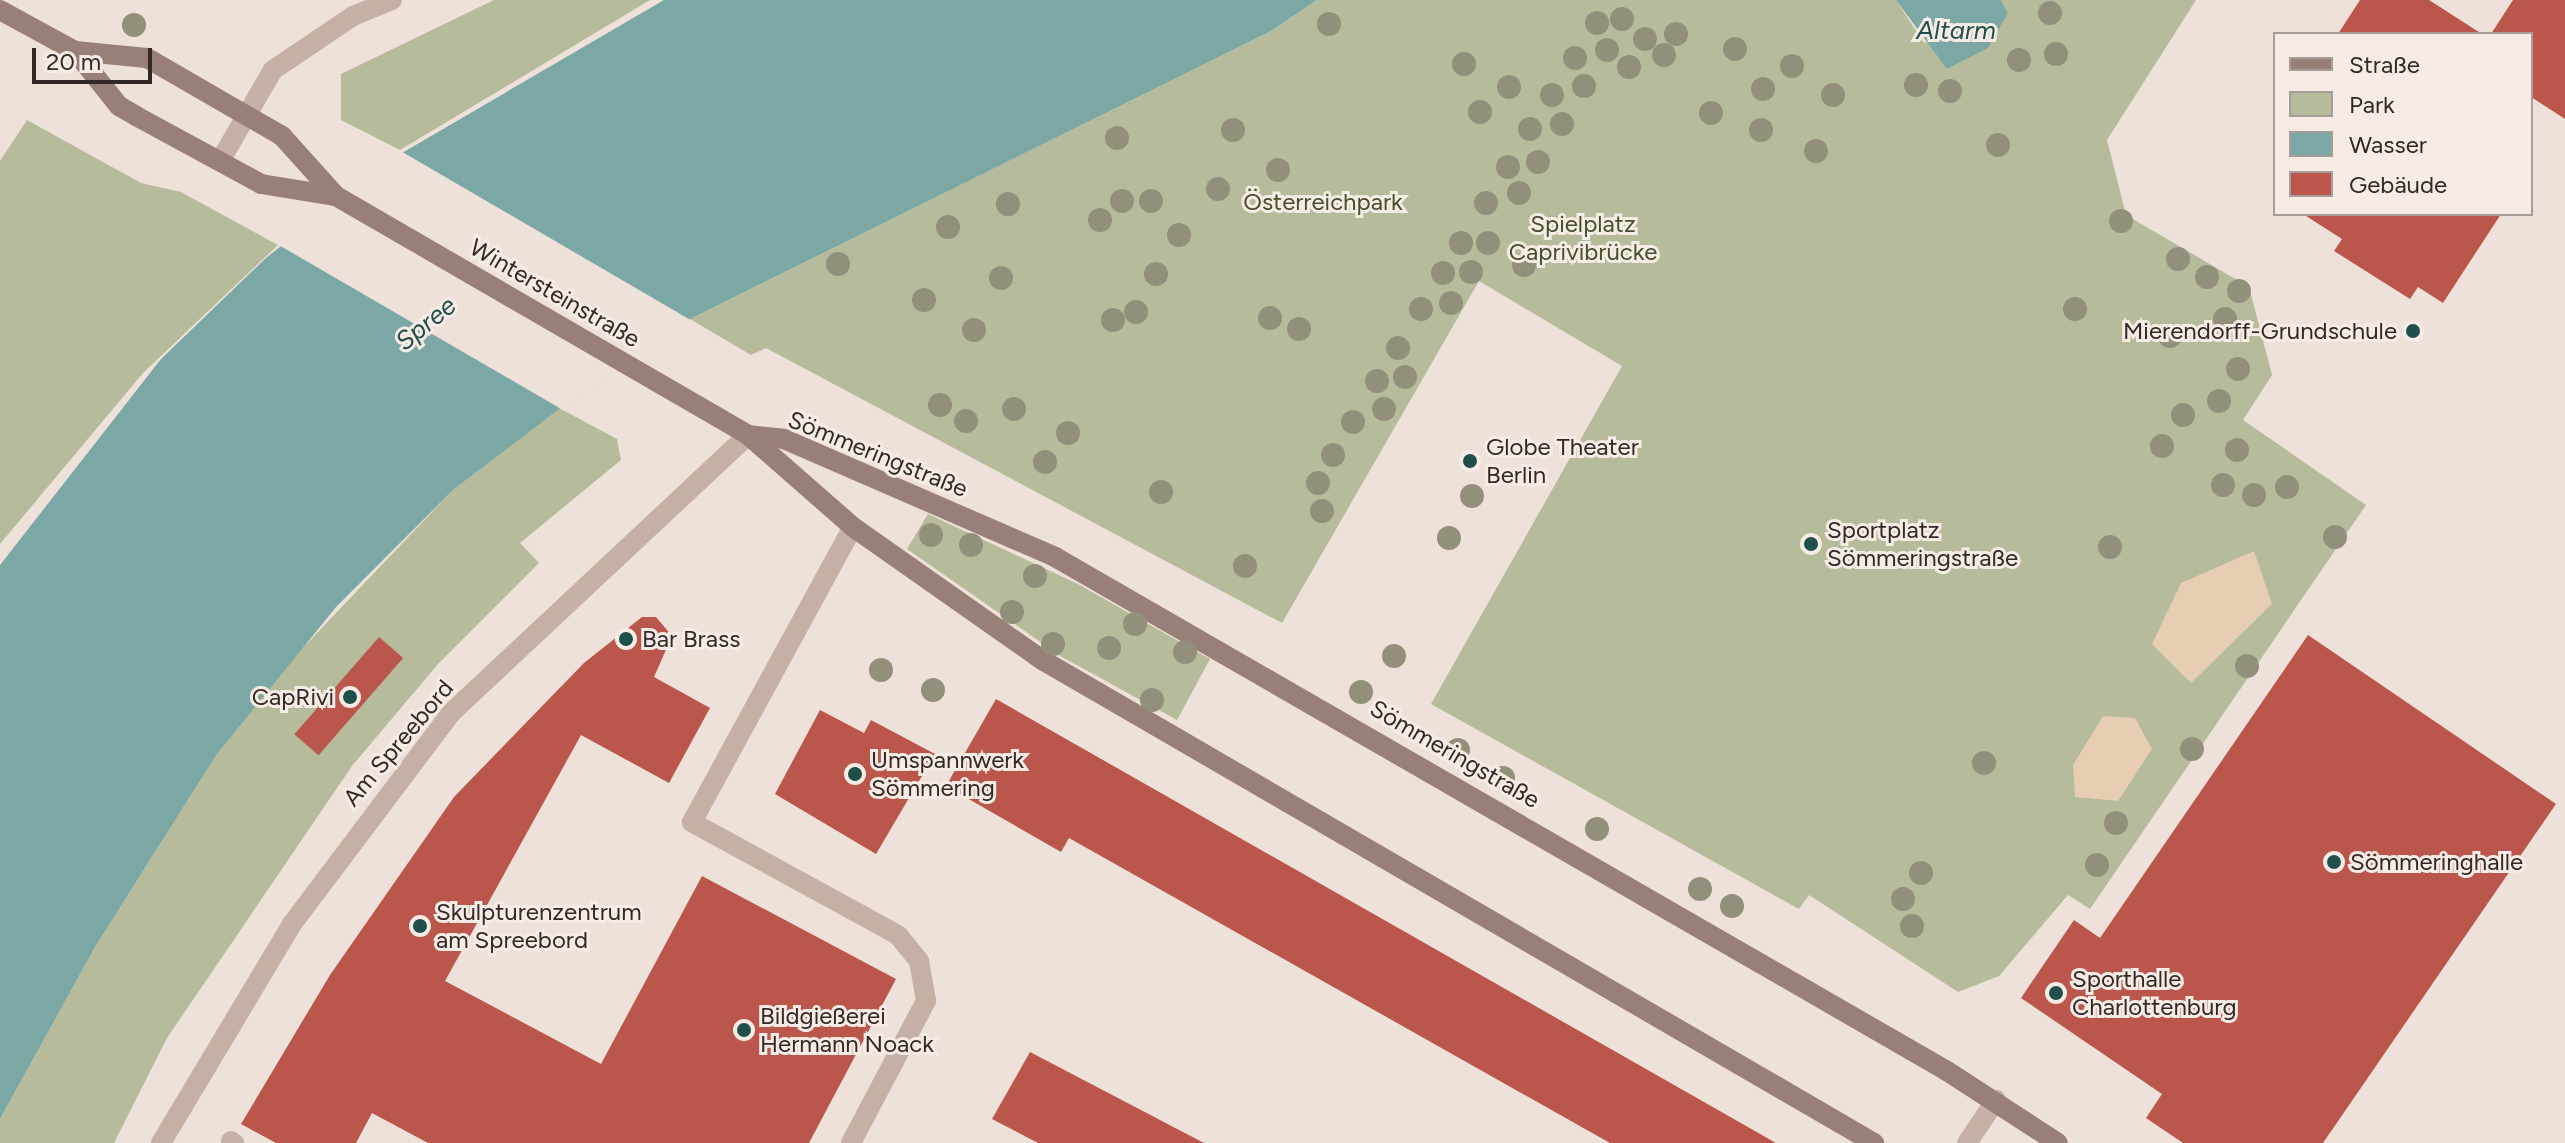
<!DOCTYPE html>
<html>
<head>
<meta charset="utf-8">
<style>
  body { margin:0 }
  #map { position:relative; width:2565px; height:1143px; overflow:hidden; background:#eee1d9; font-family:Figtree,sans-serif }
  div>[style] { position:absolute }
  .green>* { inset:0; background:#b5bb9b }
  .sand>* { inset:0; background:#e7cdb2 }
  .water>* { inset:0; background:#7ba8a4 }
  .pier>* { inset:0; background:#eee1d9 }
  .building>* { inset:0; background:#ba564b; transform-origin:0 0 }
  .lane>* { height:20px; margin:-10px; padding:0 10px; transform-origin:10px; border-radius:10px; background:#c5b0a6 }
  .street>* { height:20px; margin:-10px; padding:0 10px; transform-origin:10px; border-radius:10px; background:#c5b0a6 }
  .secondary>* { height:20px; margin:-10px; padding:0 10px; transform-origin:10px; border-radius:10px; background:#987f78 }
  .trees>* { width:24px; height:24px; margin:-12px; border-radius:50%; background:#92907a }
  .dots>* { width:22px; height:22px; translate:-50% -50%; box-sizing:border-box; border:4px solid #f7ece5; border-radius:50% }
  span { translate:-50% -50%; white-space:nowrap; text-align:center; line-height:1.15; -webkit-text-stroke:6px #f7ece5; paint-order:stroke }
  .park-label { font-size:24px; color:#464e2d }
  .street-label { font-size:24px; color:#322826 }
  .poi-label { font-size:24px; color:#322826 }
  .right { translate:-100% -50%; text-align:right }
  .left { translate:0 -50%; text-align:left }
  .water-label { font-size:26px; color:#204f4b; font-style:italic }
  .legend { position:absolute; left:2273px; top:32px; width:260px; height:184px; box-sizing:border-box; background:#f7ece5; border:2px solid #a89e99; margin:0; padding:10px 14px; list-style:none; font-size:24px; color:#322826 }
  .legend li { display:flex; align-items:center; gap:16px; height:40px }
  .legend b { width:40px; border:2px solid #a89e99 }
  .scale { position:absolute; left:32px; top:48px; width:120px; height:36px; box-sizing:border-box; border:4px solid #322826; border-top:0; padding-left:10px; font-size:24px; line-height:28px; white-space:nowrap; color:#322826; -webkit-text-stroke:6px #f7ece5; paint-order:stroke }
</style>
</head>
<body>
<div id="map">
  <div class="green">
    <div style="clip-path:polygon(494px 0,650px 0,400px 150px,341px 120px,341px 74px)"></div>
    <div style="clip-path:polygon(1317px 0,1896px 0,1924px 43px,2008px 13px,2001px 0,2196px 0,2107px 140px,2126px 215px,2249px 287px,2272px 375px,2243px 420px,2366px 505px,2090px 909px,2068px 895px,1999px 976px,1958px 992px,1809px 895px,1799px 909px,1431px 704px,1622px 366px,1479px 281px,1282px 623px,766px 348px,751px 355px,690px 319px,1271px 31px)"></div>
    <div style="clip-path:polygon(27px 120px,141px 183px,181px 192px,278px 245px,143px 373px,0 544px,0 161px)"></div>
    <div style="clip-path:polygon(559px 408px,617px 439px,621px 460px,520px 543px,539px 563px,438px 664px,352px 766px,167px 1038px,114px 1143px,0 1143px,0 1119px,95px 947px,217px 754px,278px 674px,453px 490px)"></div>
    <div style="clip-path:polygon(928px 514px,1078px 584px,1210px 659px,1177px 720px,1062px 657px,907px 549px)"></div>
  </div>
  <div class="sand">
    <div style="clip-path:polygon(2254px 551px,2272px 604px,2191px 683px,2152px 644px,2181px 583px)"></div>
    <div style="clip-path:polygon(2103px 716px,2135px 718px,2152px 749px,2118px 801px,2075px 797px,2073px 765px)"></div>
  </div>
  <div class="water">
    <div style="clip-path:polygon(664px 0,1317px 0,1271px 31px,690px 319px,636px 350px,453px 490px,336px 607px,217px 754px,95px 947px,0 1119px,0 565px,161px 359px,267px 257px,402px 153px)"></div>
    <div style="clip-path:polygon(1896px 0,2001px 0,2008px 13px,1988px 48px,1947px 69px)"></div>
  </div>
  <div class="pier">
    <div style="clip-path:polygon(399px 150px,694px 322px,639px 353px,563px 410px,277px 244px)"></div>
  </div>
  <div class="building">
    <div style="clip-path:polygon(2360px 0,2429px 0,2482px 34px,2338px 34px)"></div>
    <div style="clip-path:polygon(2513px 0,2565px 0,2565px 119px,2531px 97px,2531px 34px,2491px 34px)"></div>
    <div style="clip-path:polygon(2303px 214px,2501px 214px,2443px 303px,2418px 287px,2410px 299px,2334px 251px,2342px 239px)"></div>
    <div style="clip-path:polygon(642px 617px,656px 617px,672px 636px,654px 677px,710px 708px,669px 783px,581px 735px,445px 981px,601px 1064px,702px 876px,896px 979px,809px 1143px,428px 1143px,372px 1113px,356px 1143px,276px 1143px,241px 1124px,330px 975px,454px 797px,584px 663px)"></div>
    <div style="clip-path:polygon(2308px 635px,2556px 804px,2323px 1143px,2183px 1143px,2146px 1118px,2162px 1094px,2021px 998px,2074px 920px,2100px 938px)"></div>
    <div style="left:379px;top:637px;width:32px;height:129px;rotate:41deg"></div>
    <div style="clip-path:polygon(996px 699px,1110px 764px,1776px 1143px,1610px 1143px,1069px 838px,1061px 852px,946px 786px)"></div>
    <div style="clip-path:polygon(820px 710px,864px 733px,871px 720px,935px 754px,876px 854px,775px 794px)"></div>
    <div style="clip-path:polygon(1030px 1052px,1204px 1143px,1038px 1143px,992px 1119px)"></div>
  </div>
  <div class="lane">
    <div style="left:231px;top:1141px;width:4px;rotate:34deg"></div>
    <div style="left:851px;top:1143px;width:161px;rotate:-62.2deg"></div>
    <div style="left:926px;top:1001px;width:41px;rotate:-99.9deg"></div>
    <div style="left:919px;top:961px;width:33px;rotate:-129deg"></div>
    <div style="left:898px;top:935px;width:235px;rotate:-151.3deg"></div>
    <div style="left:692px;top:822px;width:336px;rotate:-61.4deg"></div>
  </div>
  <div class="street">
    <div style="left:220px;top:161px;width:105px;rotate:-59.8deg"></div>
    <div style="left:273px;top:70px;width:97px;rotate:-34deg"></div>
    <div style="left:353px;top:16px;width:42px;rotate:-22.3deg"></div>
    <div style="left:161px;top:1143px;width:255px;rotate:-59.1deg"></div>
    <div style="left:292px;top:924px;width:264px;rotate:-53deg"></div>
    <div style="left:451px;top:713px;width:407px;rotate:-43.1deg"></div>
    <div style="left:1967px;top:1143px;width:52px;rotate:-56deg"></div>
  </div>
  <div class="secondary">
    <div style="left:0;top:10px;width:85px;rotate:28.7deg"></div>
    <div style="left:75px;top:51px;width:70px;rotate:51.3deg"></div>
    <div style="left:119px;top:106px;width:20px;rotate:30deg"></div>
    <div style="left:136px;top:116px;width:142px;rotate:28.5deg"></div>
    <div style="left:261px;top:184px;width:76px;rotate:9.1deg"></div>
    <div style="left:75px;top:51px;width:72px;rotate:5.6deg"></div>
    <div style="left:147px;top:58px;width:156px;rotate:30deg"></div>
    <div style="left:282px;top:136px;width:81px;rotate:48deg"></div>
    <div style="left:336px;top:196px;width:476px;rotate:30.1deg"></div>
    <div style="left:748px;top:435px;width:140px;rotate:41.2deg"></div>
    <div style="left:853px;top:527px;width:233px;rotate:35.1deg"></div>
    <div style="left:1044px;top:661px;width:960px;rotate:30.14deg"></div>
    <div style="left:748px;top:435px;width:36px;rotate:6deg"></div>
    <div style="left:784px;top:439px;width:296px;rotate:23.5deg"></div>
    <div style="left:1055px;top:557px;width:1029px;rotate:29.95deg"></div>
    <div style="left:1947px;top:1071px;width:132px;rotate:33deg"></div>
  </div>
  <div class="trees">
    <div style="left:2050px;top:13px"></div>
    <div style="left:1622px;top:19px"></div>
    <div style="left:1597px;top:23px"></div>
    <div style="left:1329px;top:24px"></div>
    <div style="left:134px;top:25px"></div>
    <div style="left:1676px;top:34px"></div>
    <div style="left:1645px;top:39px"></div>
    <div style="left:1735px;top:49px"></div>
    <div style="left:1607px;top:50px"></div>
    <div style="left:2056px;top:54px"></div>
    <div style="left:1664px;top:55px"></div>
    <div style="left:1575px;top:58px"></div>
    <div style="left:2019px;top:60px"></div>
    <div style="left:1464px;top:64px"></div>
    <div style="left:1792px;top:66px"></div>
    <div style="left:1629px;top:67px"></div>
    <div style="left:1916px;top:85px"></div>
    <div style="left:1584px;top:86px"></div>
    <div style="left:1509px;top:87px"></div>
    <div style="left:1763px;top:89px"></div>
    <div style="left:1950px;top:91px"></div>
    <div style="left:1552px;top:95px"></div>
    <div style="left:1833px;top:95px"></div>
    <div style="left:1480px;top:112px"></div>
    <div style="left:1711px;top:113px"></div>
    <div style="left:1562px;top:124px"></div>
    <div style="left:1530px;top:129px"></div>
    <div style="left:1233px;top:130px"></div>
    <div style="left:1761px;top:130px"></div>
    <div style="left:1117px;top:138px"></div>
    <div style="left:1998px;top:145px"></div>
    <div style="left:1816px;top:151px"></div>
    <div style="left:1538px;top:162px"></div>
    <div style="left:1508px;top:167px"></div>
    <div style="left:1278px;top:170px"></div>
    <div style="left:1218px;top:189px"></div>
    <div style="left:1519px;top:193px"></div>
    <div style="left:1122px;top:201px"></div>
    <div style="left:1151px;top:201px"></div>
    <div style="left:1486px;top:203px"></div>
    <div style="left:1008px;top:204px"></div>
    <div style="left:1100px;top:220px"></div>
    <div style="left:2121px;top:221px"></div>
    <div style="left:948px;top:227px"></div>
    <div style="left:1179px;top:235px"></div>
    <div style="left:1461px;top:243px"></div>
    <div style="left:1488px;top:243px"></div>
    <div style="left:2178px;top:259px"></div>
    <div style="left:838px;top:264px"></div>
    <div style="left:1524px;top:265px"></div>
    <div style="left:1471px;top:272px"></div>
    <div style="left:1443px;top:273px"></div>
    <div style="left:1156px;top:274px"></div>
    <div style="left:2207px;top:277px"></div>
    <div style="left:1001px;top:278px"></div>
    <div style="left:2239px;top:291px"></div>
    <div style="left:924px;top:300px"></div>
    <div style="left:1451px;top:303px"></div>
    <div style="left:1421px;top:309px"></div>
    <div style="left:2075px;top:309px"></div>
    <div style="left:1136px;top:312px"></div>
    <div style="left:1270px;top:318px"></div>
    <div style="left:2225px;top:319px"></div>
    <div style="left:1113px;top:320px"></div>
    <div style="left:1299px;top:329px"></div>
    <div style="left:974px;top:330px"></div>
    <div style="left:2170px;top:336px"></div>
    <div style="left:1398px;top:348px"></div>
    <div style="left:2238px;top:369px"></div>
    <div style="left:1405px;top:377px"></div>
    <div style="left:1377px;top:381px"></div>
    <div style="left:2219px;top:401px"></div>
    <div style="left:940px;top:405px"></div>
    <div style="left:1014px;top:409px"></div>
    <div style="left:1384px;top:409px"></div>
    <div style="left:2183px;top:415px"></div>
    <div style="left:966px;top:421px"></div>
    <div style="left:1353px;top:422px"></div>
    <div style="left:1068px;top:433px"></div>
    <div style="left:2162px;top:446px"></div>
    <div style="left:2237px;top:450px"></div>
    <div style="left:1333px;top:455px"></div>
    <div style="left:1045px;top:462px"></div>
    <div style="left:1318px;top:483px"></div>
    <div style="left:2223px;top:485px"></div>
    <div style="left:2287px;top:487px"></div>
    <div style="left:1161px;top:492px"></div>
    <div style="left:2254px;top:495px"></div>
    <div style="left:1472px;top:496px"></div>
    <div style="left:1322px;top:511px"></div>
    <div style="left:931px;top:535px"></div>
    <div style="left:2335px;top:537px"></div>
    <div style="left:1449px;top:538px"></div>
    <div style="left:971px;top:545px"></div>
    <div style="left:2110px;top:547px"></div>
    <div style="left:1245px;top:566px"></div>
    <div style="left:1035px;top:576px"></div>
    <div style="left:1012px;top:612px"></div>
    <div style="left:1135px;top:624px"></div>
    <div style="left:1053px;top:644px"></div>
    <div style="left:1109px;top:648px"></div>
    <div style="left:1185px;top:652px"></div>
    <div style="left:1394px;top:656px"></div>
    <div style="left:2247px;top:666px"></div>
    <div style="left:881px;top:670px"></div>
    <div style="left:933px;top:690px"></div>
    <div style="left:1361px;top:692px"></div>
    <div style="left:1152px;top:700px"></div>
    <div style="left:2192px;top:749px"></div>
    <div style="left:1458px;top:750px"></div>
    <div style="left:1984px;top:763px"></div>
    <div style="left:1503px;top:778px"></div>
    <div style="left:2116px;top:823px"></div>
    <div style="left:1597px;top:829px"></div>
    <div style="left:2097px;top:865px"></div>
    <div style="left:1921px;top:873px"></div>
    <div style="left:1700px;top:889px"></div>
    <div style="left:1903px;top:899px"></div>
    <div style="left:1732px;top:906px"></div>
    <div style="left:1912px;top:926px"></div>
  </div>
  <div class="dots">
    <div style="left:2413px;top:331px;background:#204f4b"></div>
    <div style="left:1470px;top:461px;background:#204f4b"></div>
    <div style="left:1811px;top:544px;background:#204f4b"></div>
    <div style="left:626px;top:639px;background:#204f4b"></div>
    <div style="left:350px;top:697px;background:#204f4b"></div>
    <div style="left:855px;top:774px;background:#204f4b"></div>
    <div style="left:2334px;top:862px;background:#204f4b"></div>
    <div style="left:420px;top:926px;background:#204f4b"></div>
    <div style="left:2056px;top:993px;background:#204f4b"></div>
    <div style="left:744px;top:1030px;background:#204f4b"></div>
  </div>
  <div class="park-label">
    <span style="left:1323px;top:202px">Österreichpark</span>
    <span style="left:1583px;top:238px">Spielplatz<br>Caprivibrücke</span>
  </div>
  <div class="street-label">
    <span style="left:555px;top:293px;rotate:30deg">Wintersteinstraße</span>
    <span style="left:878px;top:454px;rotate:22deg">Sömmeringstraße</span>
    <span style="left:398px;top:743px;rotate:-50deg">Am Spreebord</span>
    <span style="left:1455px;top:754px;rotate:30deg">Sömmeringstraße</span>
  </div>
  <div class="poi-label">
    <span class="right" style="left:2397px;top:331px">Mierendorff-Grundschule</span>
    <span class="left" style="left:1486px;top:461px">Globe Theater<br>Berlin</span>
    <span class="left" style="left:1827px;top:544px">Sportplatz<br>Sömmeringstraße</span>
    <span class="left" style="left:642px;top:639px">Bar Brass</span>
    <span class="right" style="left:334px;top:697px">CapRivi</span>
    <span class="left" style="left:871px;top:774px">Umspannwerk<br>Sömmering</span>
    <span class="left" style="left:2350px;top:862px">Sömmeringhalle</span>
    <span class="left" style="left:436px;top:926px">Skulpturenzentrum<br>am Spreebord</span>
    <span class="left" style="left:2072px;top:993px">Sporthalle<br>Charlottenburg</span>
    <span class="left" style="left:760px;top:1030px">Bildgießerei<br>Hermann Noack</span>
  </div>
  <div class="water-label">
    <span style="left:1956px;top:31px">Altarm</span>
    <span style="left:426px;top:324px;rotate:-39deg">Spree</span>
  </div>
  <ul class="legend">
  <li><b style="height:10px;background:#987f78"></b>Straße</li>
  <li><b style="height:22px;background:#b5bb9b"></b>Park</li>
  <li><b style="height:22px;background:#7ba8a4"></b>Wasser</li>
  <li><b style="height:22px;background:#ba564b"></b>Gebäude</li>
  </ul>
  <div class="scale">20 m</div>
</div>
</body>
</html>
